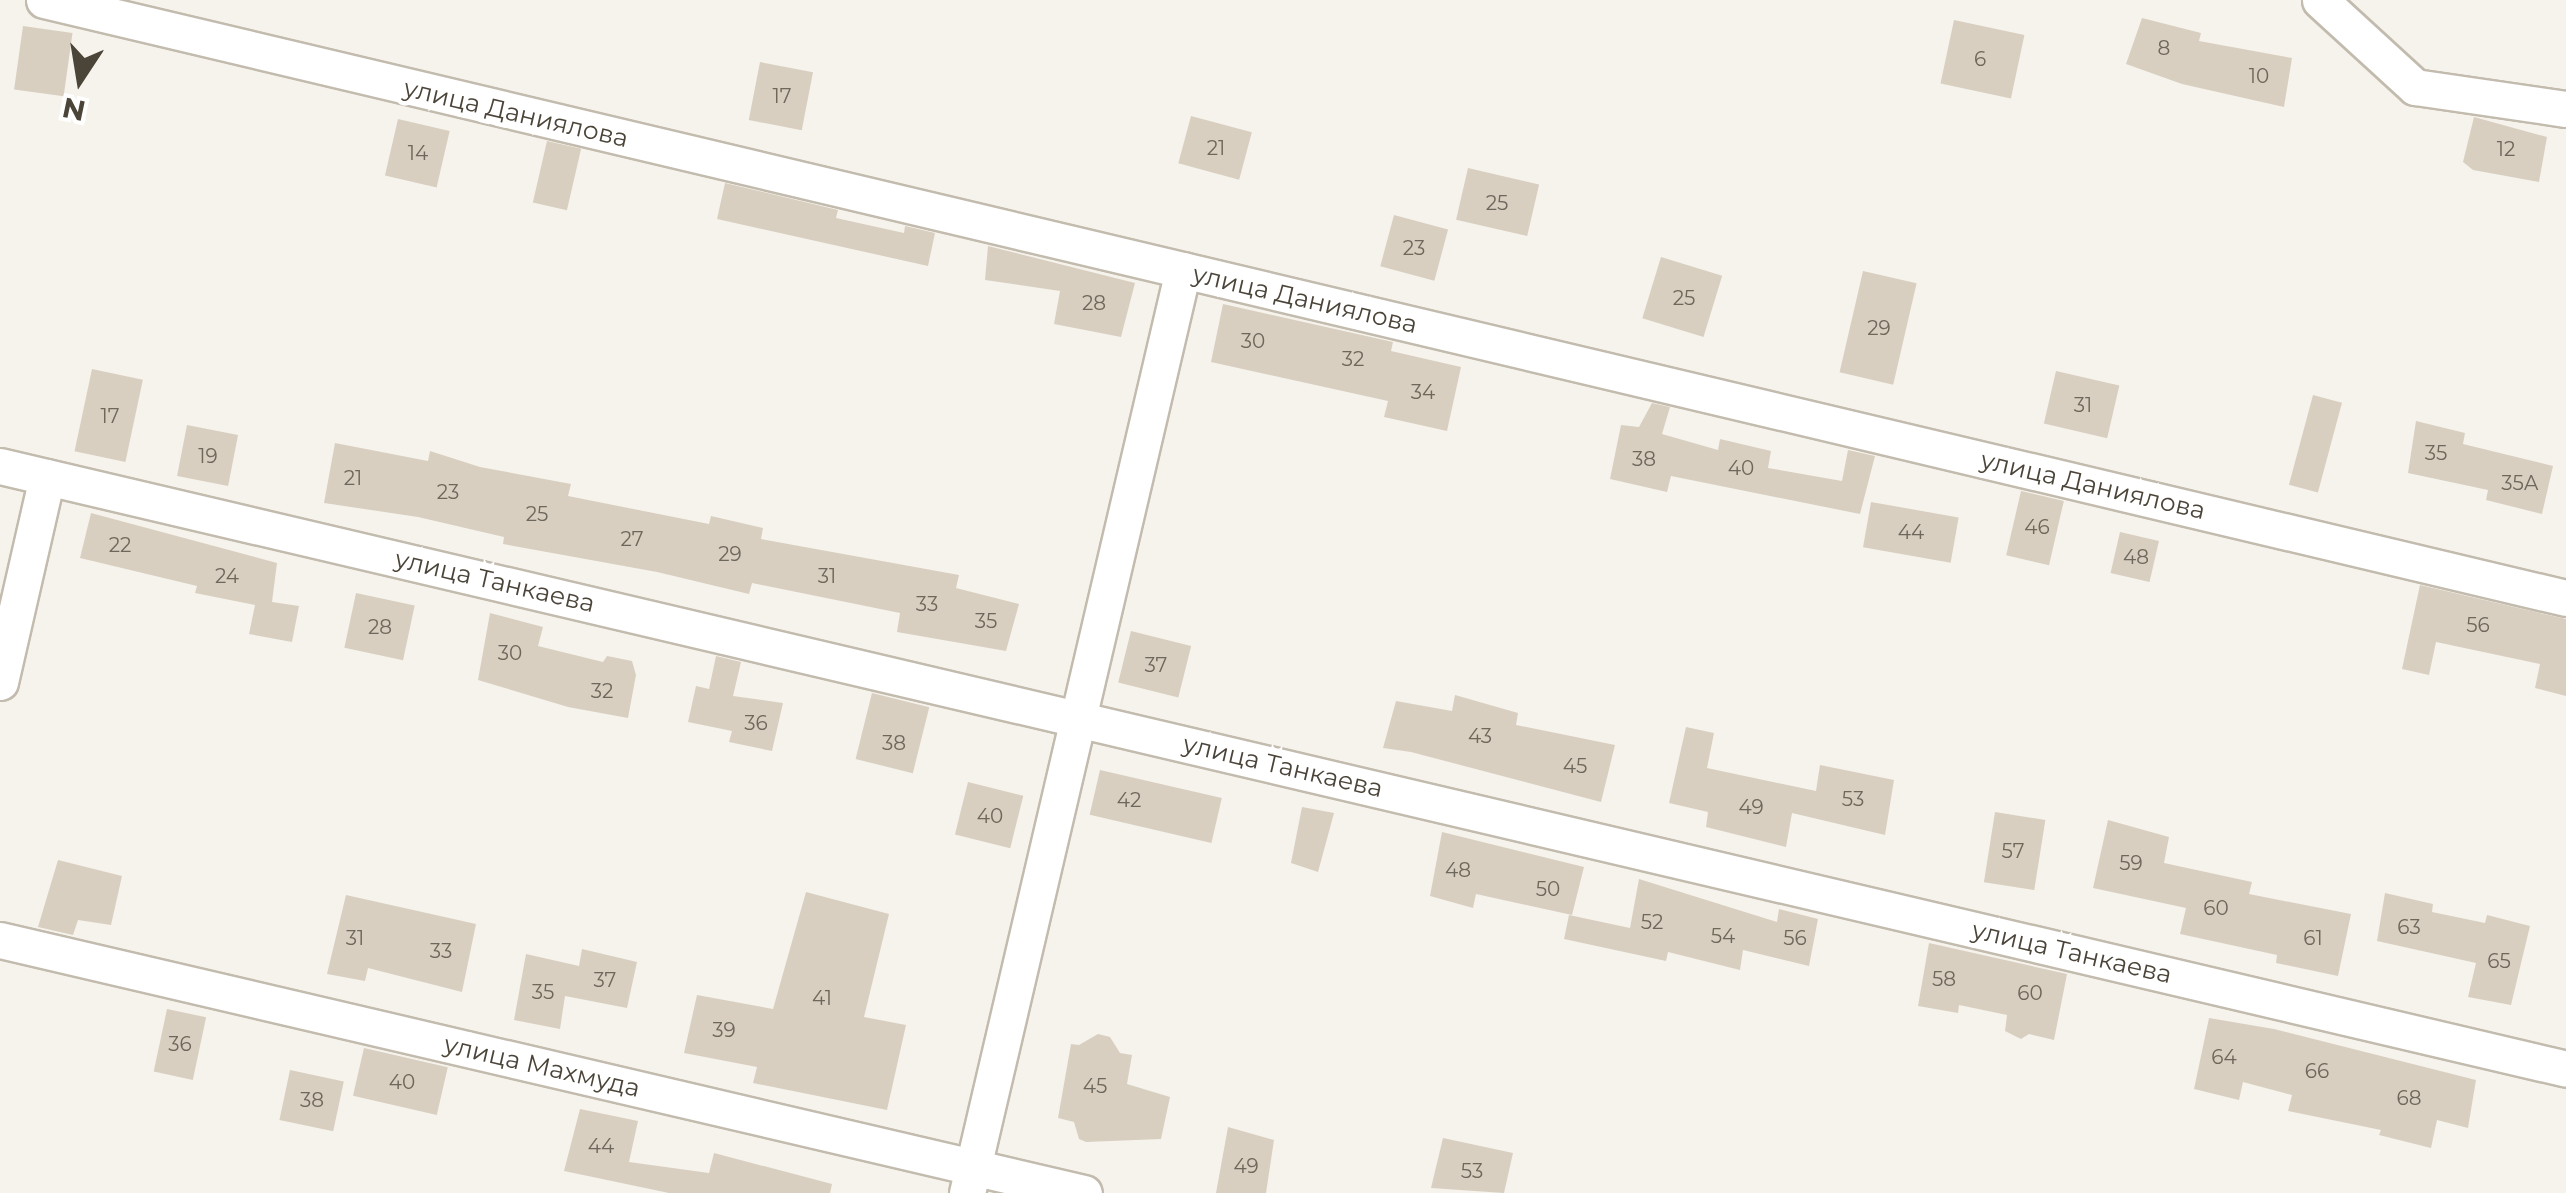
<!DOCTYPE html>
<html>
<head>
<meta charset="utf-8">
<style>
  body { margin:0 }
  #map { position:relative; width:2566px; height:1193px; overflow:hidden; background:#f6f3ec; font-family:Montserrat,sans-serif }
  div>[style] { position:absolute }
  .building>* { inset:0; background:#d8cfc1; transform-origin:0 0 }
  .roads { filter:drop-shadow(2px 0 #c2bbae) drop-shadow(-2px 0 #c2bbae) drop-shadow(0 2px #c2bbae) drop-shadow(0 -2px #c2bbae) }
  .minor>* { height:35px; margin:-17.5px; padding:0 17.5px; transform-origin:17.5px; border-radius:17.5px; background:#fff }
  span { translate:-50% -50%; white-space:nowrap; text-align:center; line-height:1.15; -webkit-text-stroke:9px #fff; paint-order:stroke }
  .number-label { font-size:20px; color:#6e675b }
  .number-label span { -webkit-text-stroke-width:0 }
  .street-label { font-size:25px; color:#4b4439 }
  .north { position:absolute; left:30px; top:30px; width:100px; height:100px; -webkit-text-stroke:8px #fff; paint-order:stroke; rotate:192deg; font-size:28px; font-weight:700; line-height:40px; text-align:center; color:#4b4439 }
  .north::after { content:''; display:block; margin:auto; width:35px; height:45px; background:#4b4439; clip-path:polygon(50% 0,100% 100%,50% 72%,0 100%) }
</style>
</head>
<body>
<div id="map">
  <div class="building">
    <div style="clip-path:polygon(2142px 18px,2201px 33px,2199px 41px,2292px 58px,2284px 107px,2182px 84px,2126px 64px)"></div>
    <div style="left:1954px;top:20px;width:72px;height:65px;rotate:12deg"></div>
    <div style="left:23px;top:26px;width:50px;height:64px;rotate:8deg"></div>
    <div style="left:760px;top:62px;width:54px;height:59px;rotate:11deg"></div>
    <div style="left:1191px;top:116px;width:63px;height:49px;rotate:15deg"></div>
    <div style="clip-path:polygon(2474px 117px,2547px 137px,2539px 182px,2473px 170px,2463px 162px)"></div>
    <div style="left:398px;top:119px;width:53px;height:58px;rotate:13deg"></div>
    <div style="left:547px;top:141px;width:35px;height:63px;rotate:13deg"></div>
    <div style="left:1468px;top:168px;width:73px;height:53px;rotate:13deg"></div>
    <div style="clip-path:polygon(725px 183px,838px 210px,836px 218px,904px 233px,905px 226px,935px 233px,928px 266px,717px 219px)"></div>
    <div style="left:1394px;top:215px;width:56px;height:53px;rotate:15deg"></div>
    <div style="clip-path:polygon(988px 246px,1135px 283px,1121px 337px,1054px 324px,1060px 291px,985px 280px)"></div>
    <div style="left:1661px;top:257px;width:64px;height:64px;rotate:17deg"></div>
    <div style="left:1863px;top:271px;width:55px;height:104px;rotate:13deg"></div>
    <div style="clip-path:polygon(1223px 304px,1393px 342px,1391px 351px,1461px 367px,1447px 431px,1384px 417px,1388px 401px,1211px 362px)"></div>
    <div style="left:92px;top:369px;width:52px;height:84px;rotate:12deg"></div>
    <div style="left:2056px;top:371px;width:65px;height:54px;rotate:13deg"></div>
    <div style="left:2313px;top:395px;width:30px;height:93px;rotate:15deg"></div>
    <div style="clip-path:polygon(1652px 403px,1670px 407px,1662px 434px,1718px 450px,1720px 439px,1771px 451px,1768px 468px,1842px 481px,1848px 450px,1875px 456px,1860px 514px,1671px 476px,1667px 492px,1610px 479px,1621px 425px,1639px 427px)"></div>
    <div style="clip-path:polygon(2416px 421px,2465px 433px,2463px 444px,2553px 466px,2542px 514px,2486px 500px,2488px 490px,2408px 473px)"></div>
    <div style="left:187px;top:425px;width:52px;height:52px;rotate:11deg"></div>
    <div style="clip-path:polygon(335px 443px,428px 461px,430px 451px,480px 467px,571px 484px,568px 496px,709px 524px,711px 516px,763px 528px,761px 539px,959px 575px,956px 588px,1019px 604px,1006px 651px,897px 632px,900px 613px,752px 583px,749px 594px,657px 572px,503px 544px,504px 537px,418px 517px,324px 503px)"></div>
    <div style="left:2021px;top:491px;width:44px;height:66px;rotate:13deg"></div>
    <div style="left:1871px;top:502px;width:89px;height:46px;rotate:10deg"></div>
    <div style="clip-path:polygon(91px 513px,277px 563px,272px 602px,299px 606px,292px 642px,249px 634px,255px 605px,195px 593px,197px 586px,80px 558px)"></div>
    <div style="left:2120px;top:532px;width:40px;height:42px;rotate:13deg"></div>
    <div style="clip-path:polygon(2420px 585px,2566px 619px,2566px 696px,2535px 688px,2540px 664px,2436px 642px,2429px 675px,2402px 669px)"></div>
    <div style="left:356px;top:593px;width:60px;height:56px;rotate:12deg"></div>
    <div style="clip-path:polygon(490px 613px,543px 627px,538px 646px,603px 662px,607px 656px,632px 661px,636px 675px,628px 718px,568px 707px,478px 680px)"></div>
    <div style="left:1131px;top:631px;width:62px;height:53px;rotate:14deg"></div>
    <div style="clip-path:polygon(716px 656px,741px 662px,733px 696px,783px 703px,772px 751px,729px 742px,732px 731px,688px 722px,696px 686px,709px 689px)"></div>
    <div style="left:872px;top:693px;width:59px;height:68px;rotate:14deg"></div>
    <div style="clip-path:polygon(1455px 695px,1518px 713px,1516px 725px,1615px 745px,1601px 802px,1411px 752px,1383px 748px,1396px 701px,1452px 711px)"></div>
    <div style="clip-path:polygon(1686px 727px,1714px 733px,1707px 768px,1816px 791px,1820px 765px,1894px 780px,1885px 835px,1792px 813px,1786px 847px,1706px 827px,1708px 812px,1669px 803px)"></div>
    <div style="left:1100px;top:770px;width:125px;height:46px;rotate:13deg"></div>
    <div style="left:968px;top:782px;width:57px;height:54px;rotate:14deg"></div>
    <div style="clip-path:polygon(1302px 807px,1334px 813px,1318px 872px,1291px 863px)"></div>
    <div style="left:1995px;top:812px;width:51px;height:71px;rotate:9deg"></div>
    <div style="clip-path:polygon(2108px 820px,2169px 837px,2164px 863px,2252px 882px,2249px 894px,2351px 914px,2338px 976px,2276px 963px,2277px 955px,2180px 934px,2186px 908px,2093px 888px)"></div>
    <div style="clip-path:polygon(1442px 832px,1584px 867px,1572px 915px,1476px 894px,1473px 908px,1430px 896px)"></div>
    <div style="clip-path:polygon(58px 860px,122px 876px,111px 925px,78px 920px,73px 935px,38px 927px)"></div>
    <div style="clip-path:polygon(1639px 879px,1777px 922px,1779px 909px,1818px 919px,1809px 966px,1743px 950px,1740px 970px,1668px 952px,1666px 961px,1564px 939px,1569px 915px,1630px 928px)"></div>
    <div style="clip-path:polygon(806px 892px,889px 914px,864px 1017px,906px 1025px,887px 1110px,753px 1083px,757px 1067px,684px 1053px,697px 995px,773px 1009px)"></div>
    <div style="clip-path:polygon(2385px 893px,2433px 904px,2432px 912px,2485px 923px,2487px 915px,2530px 926px,2511px 1005px,2468px 997px,2476px 963px,2377px 941px)"></div>
    <div style="clip-path:polygon(346px 895px,476px 924px,462px 992px,368px 968px,365px 981px,327px 974px)"></div>
    <div style="clip-path:polygon(1929px 943px,2067px 974px,2054px 1040px,2029px 1034px,2021px 1039px,2005px 1031px,2007px 1015px,1959px 1005px,1958px 1013px,1918px 1006px)"></div>
    <div style="clip-path:polygon(582px 949px,637px 962px,627px 1008px,565px 996px,560px 1029px,514px 1020px,526px 954px,579px 966px)"></div>
    <div style="left:167px;top:1009px;width:40px;height:64px;rotate:12deg"></div>
    <div style="clip-path:polygon(2209px 1018px,2274px 1029px,2476px 1080px,2468px 1128px,2437px 1120px,2431px 1148px,2379px 1135px,2381px 1130px,2288px 1111px,2292px 1095px,2243px 1082px,2239px 1100px,2194px 1089px)"></div>
    <div style="clip-path:polygon(1098px 1034px,1110px 1037px,1120px 1053px,1132px 1055px,1127px 1084px,1170px 1097px,1161px 1139px,1086px 1142px,1079px 1139px,1074px 1122px,1058px 1118px,1071px 1044px,1079px 1045px)"></div>
    <div style="left:364px;top:1048px;width:86px;height:49px;rotate:13deg"></div>
    <div style="left:290px;top:1070px;width:55px;height:51px;rotate:12deg"></div>
    <div style="clip-path:polygon(580px 1109px,638px 1121px,629px 1162px,709px 1173px,714px 1153px,832px 1184px,830px 1193px,669px 1193px,564px 1171px)"></div>
    <div style="clip-path:polygon(1228px 1127px,1274px 1140px,1266px 1193px,1216px 1193px)"></div>
    <div style="clip-path:polygon(1443px 1138px,1513px 1153px,1504px 1193px,1431px 1188px)"></div>
  </div>
  <div class="roads">
    <div class="minor">
      <div style="left:44px;top:0;width:2592px;rotate:13.34deg"></div>
      <div style="left:2320px;top:0;width:129px;rotate:42.5deg"></div>
      <div style="left:2415px;top:87px;width:153px;rotate:8.3deg"></div>
      <div style="left:0;top:466px;width:2636px;rotate:13.22deg"></div>
      <div style="left:0;top:682px;width:210px;rotate:-77.1deg"></div>
      <div style="left:0;top:940px;width:1113px;rotate:13.14deg"></div>
      <div style="left:967px;top:1193px;width:948px;rotate:-76.83deg"></div>
    </div>
  </div>
  <div class="number-label">
    <span style="left:2164px;top:48px">8</span>
    <span style="left:1980px;top:59px">6</span>
    <span style="left:2259px;top:76px">10</span>
    <span style="left:782px;top:96px">17</span>
    <span style="left:1216px;top:148px">21</span>
    <span style="left:2506px;top:149px">12</span>
    <span style="left:418px;top:153px">14</span>
    <span style="left:1497px;top:203px">25</span>
    <span style="left:1414px;top:248px">23</span>
    <span style="left:1684px;top:298px">25</span>
    <span style="left:1094px;top:303px">28</span>
    <span style="left:1879px;top:328px">29</span>
    <span style="left:1253px;top:341px">30</span>
    <span style="left:1353px;top:359px">32</span>
    <span style="left:1423px;top:392px">34</span>
    <span style="left:2083px;top:405px">31</span>
    <span style="left:110px;top:416px">17</span>
    <span style="left:2436px;top:453px">35</span>
    <span style="left:208px;top:456px">19</span>
    <span style="left:1644px;top:459px">38</span>
    <span style="left:1741px;top:468px">40</span>
    <span style="left:353px;top:478px">21</span>
    <span style="left:2520px;top:483px">35А</span>
    <span style="left:448px;top:492px">23</span>
    <span style="left:537px;top:514px">25</span>
    <span style="left:2037px;top:527px">46</span>
    <span style="left:1911px;top:532px">44</span>
    <span style="left:632px;top:539px">27</span>
    <span style="left:120px;top:545px">22</span>
    <span style="left:730px;top:554px">29</span>
    <span style="left:2136px;top:557px">48</span>
    <span style="left:227px;top:576px">24</span>
    <span style="left:827px;top:576px">31</span>
    <span style="left:927px;top:604px">33</span>
    <span style="left:986px;top:621px">35</span>
    <span style="left:2478px;top:625px">56</span>
    <span style="left:380px;top:627px">28</span>
    <span style="left:510px;top:653px">30</span>
    <span style="left:1156px;top:665px">37</span>
    <span style="left:602px;top:691px">32</span>
    <span style="left:756px;top:723px">36</span>
    <span style="left:1480px;top:736px">43</span>
    <span style="left:894px;top:743px">38</span>
    <span style="left:1575px;top:766px">45</span>
    <span style="left:1853px;top:799px">53</span>
    <span style="left:1129px;top:800px">42</span>
    <span style="left:1751px;top:807px">49</span>
    <span style="left:990px;top:816px">40</span>
    <span style="left:2013px;top:851px">57</span>
    <span style="left:2131px;top:863px">59</span>
    <span style="left:1458px;top:870px">48</span>
    <span style="left:1548px;top:889px">50</span>
    <span style="left:2216px;top:908px">60</span>
    <span style="left:1652px;top:922px">52</span>
    <span style="left:2409px;top:927px">63</span>
    <span style="left:1723px;top:936px">54</span>
    <span style="left:355px;top:938px">31</span>
    <span style="left:1795px;top:938px">56</span>
    <span style="left:2313px;top:938px">61</span>
    <span style="left:441px;top:951px">33</span>
    <span style="left:2499px;top:961px">65</span>
    <span style="left:1944px;top:979px">58</span>
    <span style="left:605px;top:980px">37</span>
    <span style="left:543px;top:992px">35</span>
    <span style="left:2030px;top:993px">60</span>
    <span style="left:822px;top:998px">41</span>
    <span style="left:724px;top:1030px">39</span>
    <span style="left:180px;top:1044px">36</span>
    <span style="left:2224px;top:1057px">64</span>
    <span style="left:2317px;top:1071px">66</span>
    <span style="left:402px;top:1082px">40</span>
    <span style="left:1095px;top:1086px">45</span>
    <span style="left:2409px;top:1098px">68</span>
    <span style="left:312px;top:1100px">38</span>
    <span style="left:601px;top:1146px">44</span>
    <span style="left:1246px;top:1166px">49</span>
    <span style="left:1472px;top:1171px">53</span>
  </div>
  <div class="street-label">
    <span style="left:516px;top:113px;rotate:13deg">улица Даниялова</span>
    <span style="left:1305px;top:299px;rotate:13deg">улица Даниялова</span>
    <span style="left:2093px;top:485px;rotate:13deg">улица Даниялова</span>
    <span style="left:495px;top:581px;rotate:13deg">улица Танкаева</span>
    <span style="left:1283px;top:766px;rotate:13deg">улица Танкаева</span>
    <span style="left:2072px;top:952px;rotate:13deg">улица Танкаева</span>
    <span style="left:542px;top:1066px;rotate:13deg">улица Махмуда</span>
  </div>
  <div class="north">N</div>
</div>
</body>
</html>
